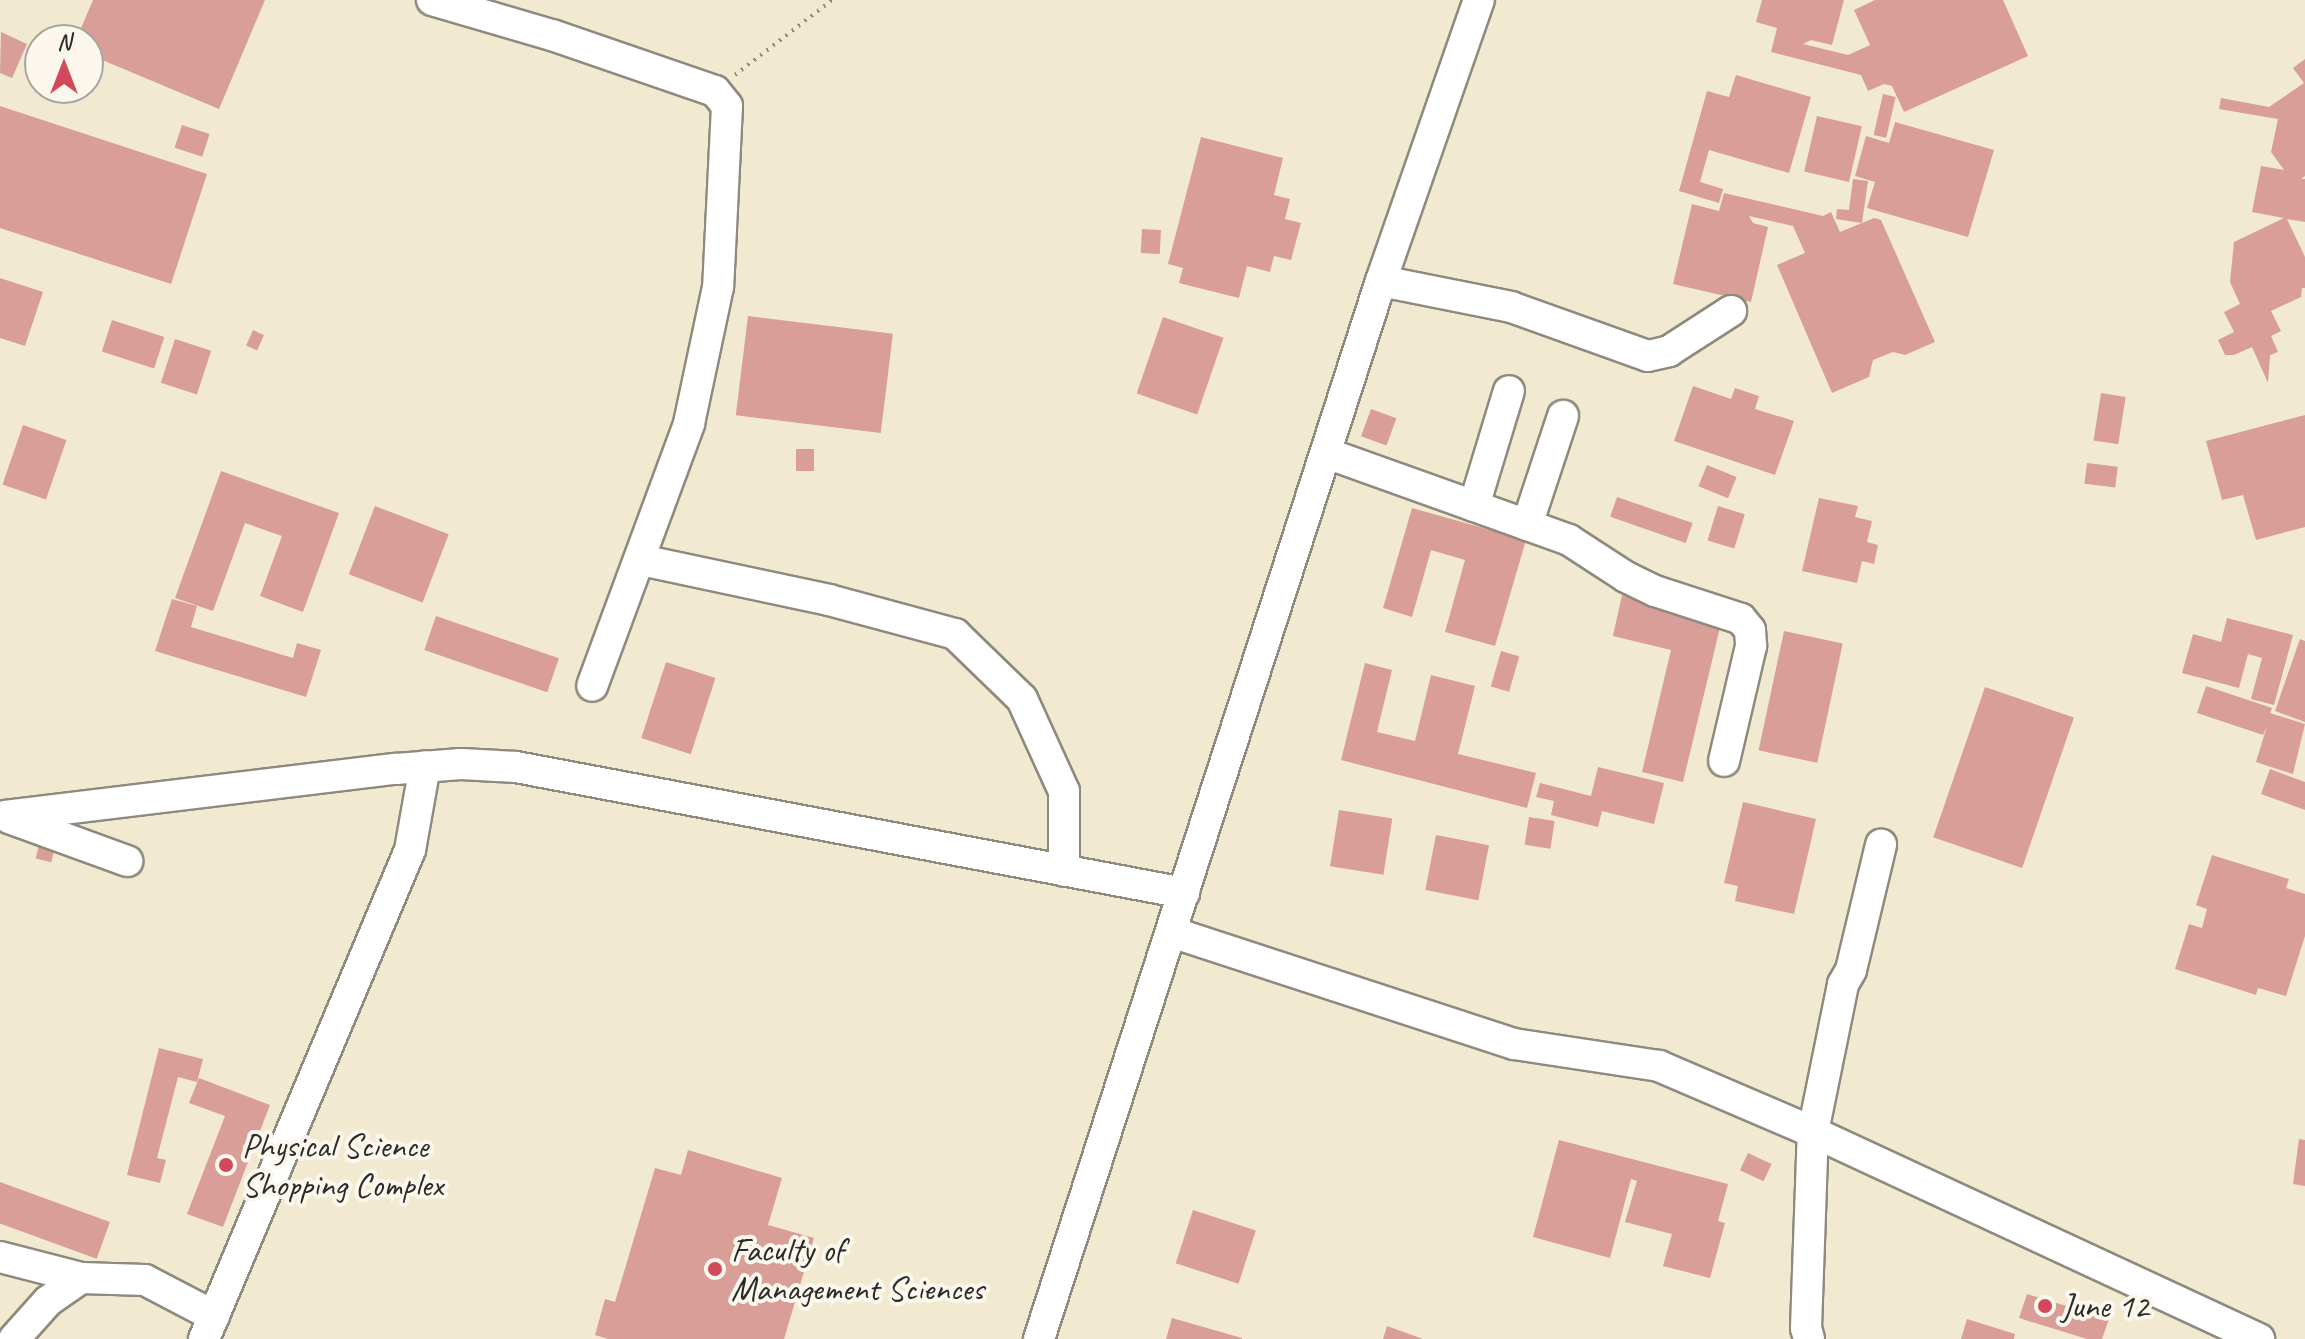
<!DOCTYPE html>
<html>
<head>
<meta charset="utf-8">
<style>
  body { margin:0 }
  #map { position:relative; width:2305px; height:1339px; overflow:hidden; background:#f1ead1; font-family:Caveat,sans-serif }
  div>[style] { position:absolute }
  .building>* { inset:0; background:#d99e98; transform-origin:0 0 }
  .path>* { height:4px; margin-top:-2px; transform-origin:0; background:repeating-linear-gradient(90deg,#8e8a7e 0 2px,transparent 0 8px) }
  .roads { filter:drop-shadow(2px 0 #8e8a7e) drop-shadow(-2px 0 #8e8a7e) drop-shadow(0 2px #8e8a7e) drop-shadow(0 -2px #8e8a7e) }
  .minor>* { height:30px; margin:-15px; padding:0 15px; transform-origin:15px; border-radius:15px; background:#fff }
  .dots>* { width:22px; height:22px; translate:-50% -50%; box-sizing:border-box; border:4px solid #fbf7ec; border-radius:50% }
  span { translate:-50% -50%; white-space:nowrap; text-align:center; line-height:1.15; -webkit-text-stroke:8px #fbf7ec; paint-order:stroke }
  .poi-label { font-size:34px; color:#2b2b2b }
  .left { translate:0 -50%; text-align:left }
  .north { position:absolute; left:24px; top:24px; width:80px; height:80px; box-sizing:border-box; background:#fbf7ec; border:2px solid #a8a59f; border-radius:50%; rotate:0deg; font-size:22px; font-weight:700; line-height:32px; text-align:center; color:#2b2b2b }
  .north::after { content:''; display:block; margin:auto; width:28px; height:36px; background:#d1495b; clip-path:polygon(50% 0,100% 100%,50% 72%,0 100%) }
</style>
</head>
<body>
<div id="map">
  <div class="building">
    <div style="clip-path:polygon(93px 0,265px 0,219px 109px,88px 54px,88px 40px,76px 40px)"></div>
    <div style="clip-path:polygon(1762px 0,1844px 0,1832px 45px,1811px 40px,1803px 44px,1848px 55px,1870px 45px,1854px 10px,1875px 0,2003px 0,2028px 56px,1904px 112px,1892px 86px,1884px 84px,1868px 91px,1861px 75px,1771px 52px,1777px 28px,1756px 22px)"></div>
    <div style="clip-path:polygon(1px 32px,27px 44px,12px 78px,0 73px)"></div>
    <div style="clip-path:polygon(2305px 59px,2305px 176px,2301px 179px,2305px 179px,2305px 222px,2287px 219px,2305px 257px,2305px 288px,2302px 288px,2301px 297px,2271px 311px,2281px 331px,2271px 336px,2278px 352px,2270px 355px,2268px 383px,2252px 347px,2234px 355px,2225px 355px,2218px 340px,2234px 332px,2224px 312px,2240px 304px,2230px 282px,2234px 242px,2284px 218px,2252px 212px,2261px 166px,2284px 170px,2271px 152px,2278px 119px,2219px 109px,2221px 98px,2269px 107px,2304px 83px,2293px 68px)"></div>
    <div style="clip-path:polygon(1736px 75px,1811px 97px,1789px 173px,1709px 150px,1700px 182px,1723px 189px,1719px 203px,1679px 191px,1707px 91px,1729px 97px)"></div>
    <div style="left:1883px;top:94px;width:13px;height:42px;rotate:13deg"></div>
    <div style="clip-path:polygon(0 106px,207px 174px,171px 284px,0 228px)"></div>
    <div style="left:1817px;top:116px;width:46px;height:57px;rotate:13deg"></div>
    <div style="clip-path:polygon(1895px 122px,1994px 150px,1968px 237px,1867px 208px,1875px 182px,1855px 176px,1866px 136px,1889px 143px)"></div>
    <div style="left:182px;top:125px;width:29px;height:24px;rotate:18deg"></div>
    <div style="clip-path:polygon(1201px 137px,1283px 158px,1274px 195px,1290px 199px,1285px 219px,1301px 223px,1291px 260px,1274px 256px,1270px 272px,1247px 266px,1239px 298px,1179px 283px,1183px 268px,1168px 264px)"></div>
    <div style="clip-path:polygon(1853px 179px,1868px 181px,1862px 223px,1874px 218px,1881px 220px,1935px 342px,1905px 355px,1893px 352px,1873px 360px,1869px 377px,1832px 393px,1777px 265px,1805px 253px,1793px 226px,1749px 216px,1753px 223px,1768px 227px,1751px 302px,1673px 284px,1692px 204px,1719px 211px,1724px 193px,1823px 216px,1831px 212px,1840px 232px,1862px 223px,1836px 219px,1837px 209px,1849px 210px)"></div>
    <div style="left:1142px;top:229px;width:19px;height:24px;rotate:3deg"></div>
    <div style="clip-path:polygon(0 278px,43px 292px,25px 346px,0 338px)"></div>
    <div style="left:748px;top:316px;width:146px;height:100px;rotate:7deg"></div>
    <div style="left:1163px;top:317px;width:64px;height:81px;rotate:19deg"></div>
    <div style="left:112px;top:320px;width:55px;height:33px;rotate:18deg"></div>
    <div style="left:253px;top:330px;width:12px;height:17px;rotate:24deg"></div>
    <div style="left:175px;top:339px;width:38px;height:46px;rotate:18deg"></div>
    <div style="clip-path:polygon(1693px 386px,1731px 399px,1735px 388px,1759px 396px,1755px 409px,1794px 421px,1775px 475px,1674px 441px)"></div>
    <div style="left:2101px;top:393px;width:25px;height:48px;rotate:9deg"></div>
    <div style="left:1371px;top:409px;width:27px;height:29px;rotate:20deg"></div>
    <div style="clip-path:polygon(2305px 415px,2305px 527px,2256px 540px,2243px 495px,2222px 500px,2206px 441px)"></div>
    <div style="left:23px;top:425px;width:46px;height:63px;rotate:19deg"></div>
    <div style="left:796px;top:449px;width:18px;height:22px"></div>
    <div style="left:2087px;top:463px;width:31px;height:21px;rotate:7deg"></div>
    <div style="left:1707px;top:465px;width:32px;height:23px;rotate:22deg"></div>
    <div style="clip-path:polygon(221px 471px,339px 513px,303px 612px,260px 596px,282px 536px,245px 523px,213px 611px,175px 598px)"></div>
    <div style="left:1617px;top:497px;width:80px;height:21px;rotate:19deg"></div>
    <div style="clip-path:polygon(1819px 498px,1858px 506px,1855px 517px,1872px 521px,1867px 542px,1878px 545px,1874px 564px,1862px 561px,1857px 583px,1802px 571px)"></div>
    <div style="left:375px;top:506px;width:79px;height:73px;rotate:21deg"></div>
    <div style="left:1718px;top:506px;width:28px;height:36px;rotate:17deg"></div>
    <div style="clip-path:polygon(1412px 508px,1526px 540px,1495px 646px,1445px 632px,1465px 560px,1431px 550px,1412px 617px,1383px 608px)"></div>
    <div style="clip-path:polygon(1622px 595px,1722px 619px,1683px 782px,1642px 772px,1671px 650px,1613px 636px)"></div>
    <div style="clip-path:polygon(172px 599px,197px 606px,191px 627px,293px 658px,297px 643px,321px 650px,306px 697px,155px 651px)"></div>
    <div style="left:436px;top:616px;width:130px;height:36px;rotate:19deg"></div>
    <div style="clip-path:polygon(2227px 618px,2293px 635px,2274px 705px,2251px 699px,2262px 658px,2248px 654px,2239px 688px,2182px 673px,2193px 634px,2221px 642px)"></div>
    <div style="left:1784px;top:631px;width:60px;height:122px;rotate:12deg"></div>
    <div style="clip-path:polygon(2300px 639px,2305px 641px,2305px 722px,2275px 711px)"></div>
    <div style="left:1501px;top:651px;width:19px;height:37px;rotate:16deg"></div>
    <div style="left:666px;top:662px;width:52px;height:80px;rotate:18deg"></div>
    <div style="clip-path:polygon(1365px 663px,1392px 670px,1377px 732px,1415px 741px,1431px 675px,1475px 686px,1458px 754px,1536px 773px,1527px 808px,1341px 760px)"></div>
    <div style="clip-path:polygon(2206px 686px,2272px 708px,2270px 713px,2305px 724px,2293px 774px,2256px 762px,2267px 726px,2263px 735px,2197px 713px)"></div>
    <div style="left:1985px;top:687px;width:94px;height:159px;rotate:19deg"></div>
    <div style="clip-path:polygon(1598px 767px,1664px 783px,1654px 824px,1602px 811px,1598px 827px,1551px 815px,1554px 801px,1536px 797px,1540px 783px,1591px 796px)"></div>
    <div style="clip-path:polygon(2270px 769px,2305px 782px,2305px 810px,2261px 794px)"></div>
    <div style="clip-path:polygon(1743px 802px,1816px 819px,1794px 914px,1735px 901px,1738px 886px,1724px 883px)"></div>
    <div style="left:1339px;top:810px;width:54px;height:57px;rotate:9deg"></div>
    <div style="left:1529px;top:817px;width:26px;height:28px;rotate:9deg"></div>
    <div style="left:1436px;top:835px;width:54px;height:56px;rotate:11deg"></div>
    <div style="left:40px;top:841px;width:16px;height:18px;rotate:14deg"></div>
    <div style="clip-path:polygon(2212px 855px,2289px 879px,2286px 888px,2305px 894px,2305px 936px,2286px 996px,2258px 988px,2256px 995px,2175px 969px,2189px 924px,2202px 928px,2207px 909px,2196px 905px)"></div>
    <div style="clip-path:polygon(159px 1048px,203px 1059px,197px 1082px,178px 1077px,157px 1158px,166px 1160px,160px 1183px,127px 1175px)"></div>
    <div style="clip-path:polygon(199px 1078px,270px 1105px,223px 1227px,187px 1214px,225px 1116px,189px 1103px)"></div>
    <div style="clip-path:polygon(2299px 1139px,2305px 1140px,2305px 1186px,2293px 1184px)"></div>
    <div style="clip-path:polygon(1559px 1140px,1728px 1184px,1718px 1221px,1725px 1223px,1710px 1278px,1663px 1266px,1672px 1234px,1625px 1222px,1637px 1181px,1631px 1179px,1610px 1258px,1533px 1237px)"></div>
    <div style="clip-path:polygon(688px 1150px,782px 1178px,768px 1225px,814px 1238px,784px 1339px,608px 1339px,595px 1335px,605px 1299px,615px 1302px,655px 1168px,681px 1175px)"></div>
    <div style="left:1748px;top:1153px;width:26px;height:19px;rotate:25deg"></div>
    <div style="left:0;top:1182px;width:117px;height:39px;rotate:20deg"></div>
    <div style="left:1193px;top:1210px;width:66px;height:56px;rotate:18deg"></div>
    <div style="clip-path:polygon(2027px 1294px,2109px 1319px,2102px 1339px,2087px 1339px,2019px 1318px)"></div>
    <div style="clip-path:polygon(1172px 1318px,1242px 1338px,1242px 1339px,1166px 1339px)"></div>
    <div style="clip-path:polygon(1967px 1319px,2015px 1334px,2014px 1339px,1961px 1339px)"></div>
    <div style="clip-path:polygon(1387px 1326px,1423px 1339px,1383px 1339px)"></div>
  </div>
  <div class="path">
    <div style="left:735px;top:75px;width:123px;rotate:-37.7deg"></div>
  </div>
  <div class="roads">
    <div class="minor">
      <div style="left:432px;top:0;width:125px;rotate:16.3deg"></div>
      <div style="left:552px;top:35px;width:172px;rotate:19deg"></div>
      <div style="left:715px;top:91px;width:19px;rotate:51deg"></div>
      <div style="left:727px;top:106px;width:181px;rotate:92.8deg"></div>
      <div style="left:718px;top:287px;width:140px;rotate:102deg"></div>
      <div style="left:689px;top:424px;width:279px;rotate:110.3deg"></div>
      <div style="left:1381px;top:281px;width:133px;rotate:11.3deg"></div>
      <div style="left:1511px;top:307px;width:145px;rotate:19.7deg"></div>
      <div style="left:1648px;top:356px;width:22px;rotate:-13deg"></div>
      <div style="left:1669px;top:351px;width:74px;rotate:-32.8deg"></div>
      <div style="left:1326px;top:453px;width:258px;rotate:19.7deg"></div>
      <div style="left:1569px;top:540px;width:68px;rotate:33deg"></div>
      <div style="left:1626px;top:577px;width:32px;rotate:26deg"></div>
      <div style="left:1655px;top:591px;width:90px;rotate:18deg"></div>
      <div style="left:1741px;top:619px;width:14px;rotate:51deg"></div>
      <div style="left:1750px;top:630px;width:16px;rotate:86deg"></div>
      <div style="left:1751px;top:646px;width:118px;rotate:103.2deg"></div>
      <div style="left:1474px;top:506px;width:120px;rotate:-73.1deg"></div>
      <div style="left:1527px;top:525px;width:115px;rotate:-71.7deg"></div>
      <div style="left:641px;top:560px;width:192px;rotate:12deg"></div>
      <div style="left:829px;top:600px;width:131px;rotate:15.1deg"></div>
      <div style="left:955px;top:634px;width:93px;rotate:44.1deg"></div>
      <div style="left:1022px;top:699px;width:101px;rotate:65.5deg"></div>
      <div style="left:1064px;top:791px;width:80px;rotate:90deg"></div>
      <div style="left:5px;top:816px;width:394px;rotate:-6.9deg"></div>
      <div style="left:396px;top:769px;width:65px;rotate:-4.4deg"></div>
      <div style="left:461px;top:764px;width:55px;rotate:3.1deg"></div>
      <div style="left:516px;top:767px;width:680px;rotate:10.68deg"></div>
      <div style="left:9px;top:818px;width:126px;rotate:20deg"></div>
      <div style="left:1171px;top:932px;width:361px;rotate:18.1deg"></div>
      <div style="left:1514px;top:1044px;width:147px;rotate:8.6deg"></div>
      <div style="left:1659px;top:1066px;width:168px;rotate:23.2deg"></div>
      <div style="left:1813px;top:1132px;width:492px;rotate:24.9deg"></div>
      <div style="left:0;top:1257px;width:84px;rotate:14.5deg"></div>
      <div style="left:81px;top:1278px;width:64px;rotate:1.8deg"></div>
      <div style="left:145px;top:1280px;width:78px;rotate:27.6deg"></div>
      <div style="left:14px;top:1339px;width:51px;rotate:-48.2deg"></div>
      <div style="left:48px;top:1301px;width:40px;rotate:-34.9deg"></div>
      <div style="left:204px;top:1339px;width:531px;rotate:-67.16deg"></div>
      <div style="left:410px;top:850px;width:85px;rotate:-79.9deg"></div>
      <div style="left:1039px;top:1339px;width:1112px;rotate:-72.09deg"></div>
      <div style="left:1381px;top:281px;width:298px;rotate:-70.8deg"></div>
      <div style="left:1809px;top:1339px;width:11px;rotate:-105deg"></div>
      <div style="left:1806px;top:1328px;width:196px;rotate:-88deg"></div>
      <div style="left:1813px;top:1132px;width:151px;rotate:-78.5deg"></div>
      <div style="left:1843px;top:984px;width:16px;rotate:-60deg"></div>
      <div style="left:1851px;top:970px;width:129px;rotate:-76.5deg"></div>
    </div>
  </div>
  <div class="dots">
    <div style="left:226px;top:1165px;background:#d1495b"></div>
    <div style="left:715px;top:1269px;background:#d1495b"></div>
    <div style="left:2045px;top:1306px;background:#d1495b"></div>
  </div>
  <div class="poi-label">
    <span class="left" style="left:242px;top:1165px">Physical Science<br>Shopping Complex</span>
    <span class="left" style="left:731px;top:1269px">Faculty of<br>Management Sciences</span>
    <span class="left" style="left:2061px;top:1306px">June 12</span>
  </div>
  <div class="north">N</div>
</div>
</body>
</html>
